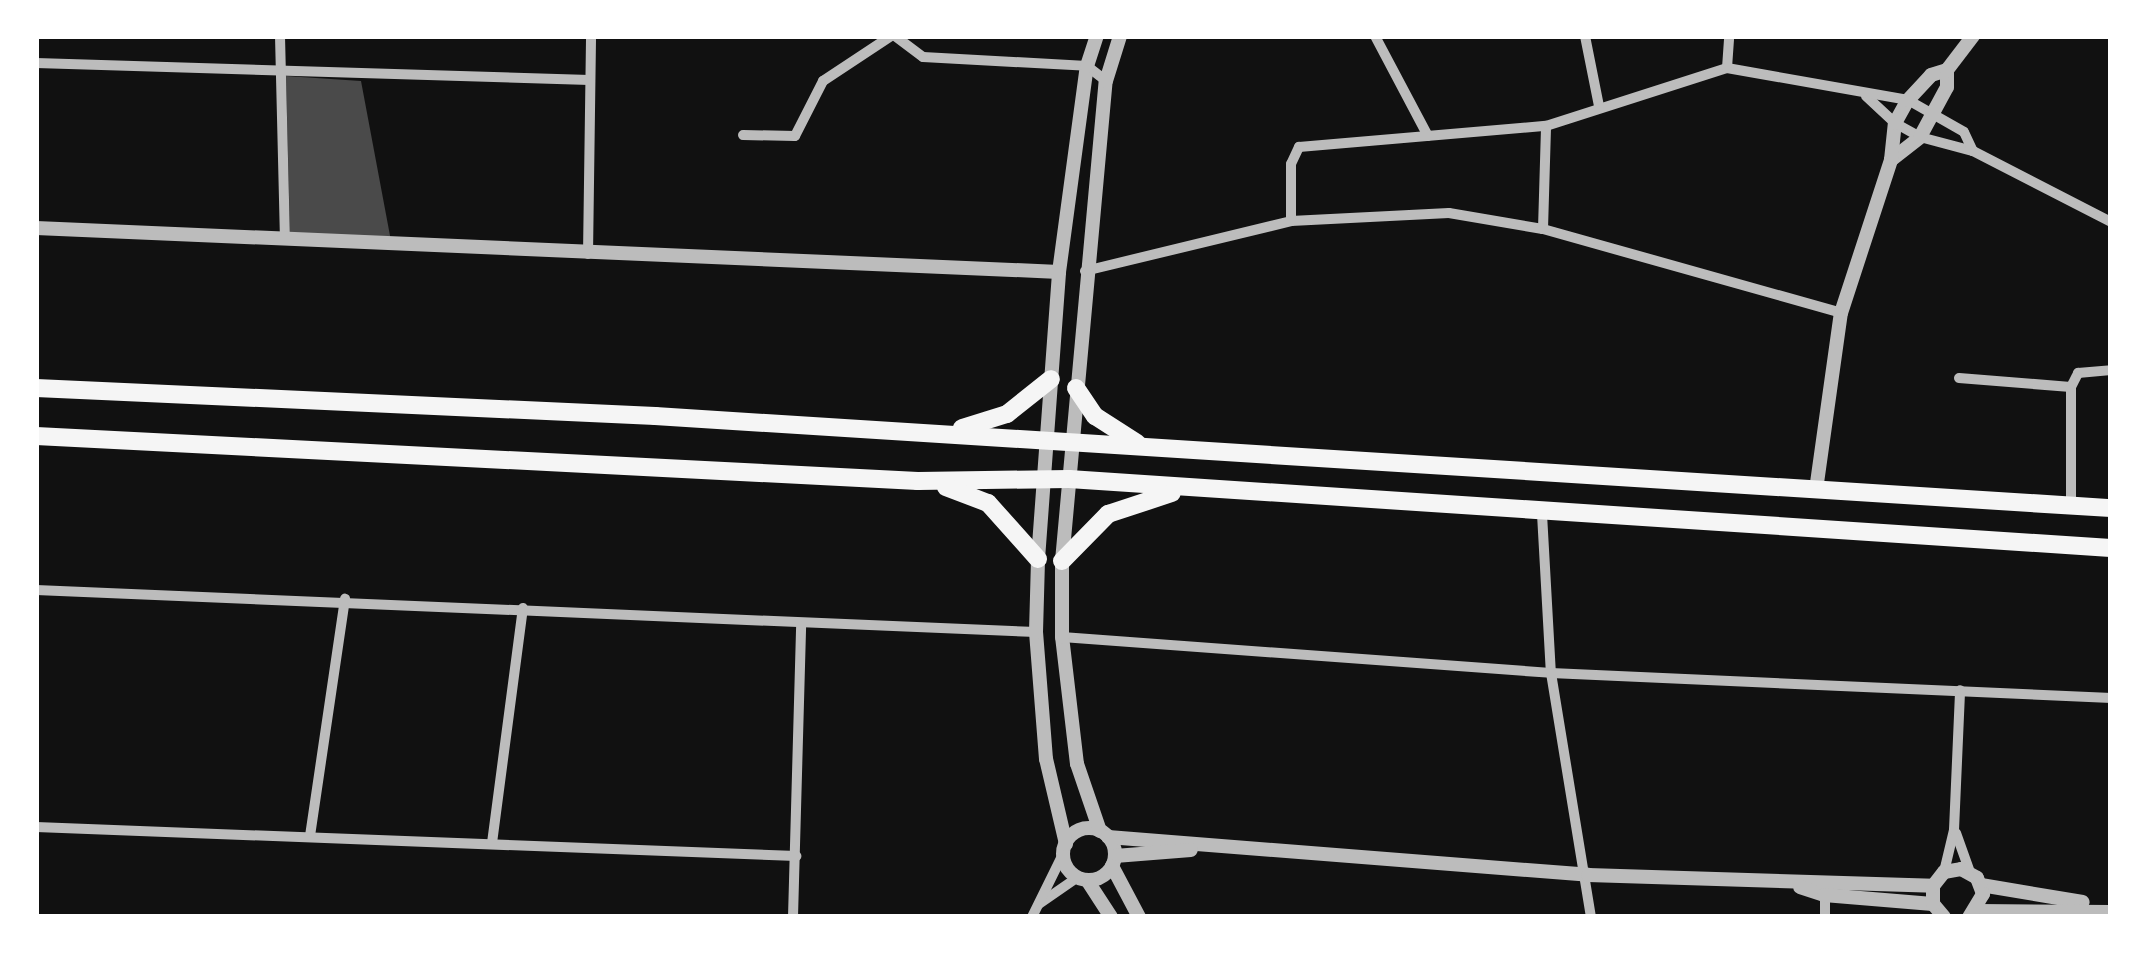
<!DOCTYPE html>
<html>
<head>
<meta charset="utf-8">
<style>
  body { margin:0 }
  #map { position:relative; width:2147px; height:953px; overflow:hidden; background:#111; font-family:"IBM Plex Sans",sans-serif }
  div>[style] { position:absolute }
  .building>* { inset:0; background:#4a4a4a }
  .minor>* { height:10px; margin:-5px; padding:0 5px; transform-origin:5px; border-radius:5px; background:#bcbcbc }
  .tertiary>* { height:14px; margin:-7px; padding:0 7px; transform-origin:7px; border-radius:7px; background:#bcbcbc }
  .tertiary>.ring { margin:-7px; padding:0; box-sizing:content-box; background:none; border:14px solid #bcbcbc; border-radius:50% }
  .trunk>* { height:18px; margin:-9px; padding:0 9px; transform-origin:9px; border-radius:9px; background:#f5f5f5 }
  span { translate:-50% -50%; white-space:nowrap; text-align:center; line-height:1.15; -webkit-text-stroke:12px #fff; paint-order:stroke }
  .frame { position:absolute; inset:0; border:39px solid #fff; pointer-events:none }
</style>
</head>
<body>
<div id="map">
  <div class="building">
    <div style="clip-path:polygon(286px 76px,361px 81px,391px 241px,290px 236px)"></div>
  </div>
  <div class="minor">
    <div style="left:280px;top:36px;width:204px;rotate:88.6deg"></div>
    <div style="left:895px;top:36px;width:35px;rotate:37deg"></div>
    <div style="left:923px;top:57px;width:164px;rotate:3.1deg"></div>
    <div style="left:1087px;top:66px;width:24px;rotate:38deg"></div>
    <div style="left:1375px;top:36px;width:113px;rotate:62.1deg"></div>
    <div style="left:1585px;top:36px;width:71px;rotate:78.7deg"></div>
    <div style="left:36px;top:63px;width:554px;rotate:1.76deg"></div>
    <div style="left:1727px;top:68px;width:32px;rotate:-86deg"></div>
    <div style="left:1866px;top:96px;width:40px;rotate:43deg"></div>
    <div style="left:1895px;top:123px;width:29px;rotate:29deg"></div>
    <div style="left:1920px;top:137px;width:55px;rotate:14.8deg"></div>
    <div style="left:1973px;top:151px;width:155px;rotate:27.2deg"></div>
    <div style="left:743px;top:135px;width:52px;rotate:1.1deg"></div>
    <div style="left:795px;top:136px;width:62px;rotate:-63deg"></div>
    <div style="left:823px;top:81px;width:82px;rotate:-33.5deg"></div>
    <div style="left:1291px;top:221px;width:57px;rotate:-90deg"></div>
    <div style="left:1291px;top:164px;width:19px;rotate:-65deg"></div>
    <div style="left:1299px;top:147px;width:248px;rotate:-4.9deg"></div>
    <div style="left:1546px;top:126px;width:190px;rotate:-17.8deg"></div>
    <div style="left:1727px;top:68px;width:184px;rotate:10deg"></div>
    <div style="left:1908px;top:100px;width:64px;rotate:29.7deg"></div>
    <div style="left:1964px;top:132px;width:21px;rotate:65deg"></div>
    <div style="left:1543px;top:229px;width:103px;rotate:-88.3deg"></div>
    <div style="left:588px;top:254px;width:218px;rotate:-89.2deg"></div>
    <div style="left:1085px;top:271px;width:212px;rotate:-13.6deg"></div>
    <div style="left:1291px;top:221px;width:158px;rotate:-2.9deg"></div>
    <div style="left:1449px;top:213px;width:95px;rotate:9.7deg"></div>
    <div style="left:1543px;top:229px;width:310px;rotate:15.7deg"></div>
    <div style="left:1959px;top:378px;width:112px;rotate:4.6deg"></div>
    <div style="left:2071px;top:387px;width:119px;rotate:90deg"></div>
    <div style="left:2071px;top:387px;width:16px;rotate:-63deg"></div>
    <div style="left:2078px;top:373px;width:33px;rotate:-5deg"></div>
    <div style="left:1542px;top:514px;width:159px;rotate:86.8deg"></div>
    <div style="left:1551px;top:673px;width:247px;rotate:80.7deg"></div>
    <div style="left:36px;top:590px;width:1001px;rotate:2.41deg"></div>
    <div style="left:1062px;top:637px;width:490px;rotate:4.2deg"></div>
    <div style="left:1551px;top:673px;width:561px;rotate:2.56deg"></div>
    <div style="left:36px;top:827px;width:761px;rotate:2.19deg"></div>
    <div style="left:1956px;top:833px;width:41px;rotate:70.3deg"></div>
    <div style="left:310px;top:836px;width:240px;rotate:-81.6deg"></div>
    <div style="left:492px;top:843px;width:237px;rotate:-82.5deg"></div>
    <div style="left:1944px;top:872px;width:43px;rotate:-76.6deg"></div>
    <div style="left:1954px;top:830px;width:140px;rotate:-87.5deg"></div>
    <div style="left:1039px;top:904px;width:47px;rotate:-34.7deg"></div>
    <div style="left:793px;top:917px;width:291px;rotate:-88.4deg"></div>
    <div style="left:1032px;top:917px;width:70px;rotate:-63.8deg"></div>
    <div style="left:1825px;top:917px;width:27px;rotate:-90deg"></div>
  </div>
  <div class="tertiary">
    <div style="left:1891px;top:160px;width:37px;rotate:-38deg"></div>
    <div style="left:1920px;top:137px;width:57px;rotate:-61.6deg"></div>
    <div style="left:1947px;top:87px;width:17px;rotate:-90deg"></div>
    <div style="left:36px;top:228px;width:1024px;rotate:2.46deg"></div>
    <div style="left:1816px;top:490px;width:179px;rotate:-82deg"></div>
    <div style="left:1841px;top:313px;width:161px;rotate:-71.9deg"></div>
    <div style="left:1891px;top:160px;width:37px;rotate:-84deg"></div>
    <div style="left:1895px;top:123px;width:26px;rotate:-61deg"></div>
    <div style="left:1908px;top:100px;width:34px;rotate:-47deg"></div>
    <div style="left:1931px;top:75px;width:17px;rotate:-17deg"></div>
    <div style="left:1947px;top:70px;width:43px;rotate:-52.6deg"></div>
    <div class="ring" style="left:1063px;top:828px;width:38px;height:38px"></div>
    <div style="left:1100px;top:831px;width:71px;rotate:-108.9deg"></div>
    <div style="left:1077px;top:764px;width:128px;rotate:-96.7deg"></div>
    <div style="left:1062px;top:637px;width:76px;rotate:-90deg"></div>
    <div style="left:1062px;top:561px;width:482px;rotate:-84.8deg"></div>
    <div style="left:1106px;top:81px;width:47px;rotate:-72.7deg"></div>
    <div style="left:1108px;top:837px;width:482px;rotate:4.5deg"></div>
    <div style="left:1588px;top:875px;width:345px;rotate:1.8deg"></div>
    <div style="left:1066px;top:844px;width:87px;rotate:-103.2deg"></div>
    <div style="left:1046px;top:759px;width:127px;rotate:-94.5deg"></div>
    <div style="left:1036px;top:632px;width:73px;rotate:-88.4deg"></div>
    <div style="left:1038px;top:559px;width:288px;rotate:-85.8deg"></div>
    <div style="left:1059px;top:272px;width:208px;rotate:-82.3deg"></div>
    <div style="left:1087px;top:66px;width:32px;rotate:-72deg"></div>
    <div style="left:1115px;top:856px;width:76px;rotate:-4.5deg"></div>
    <div style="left:1112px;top:866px;width:58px;rotate:62.1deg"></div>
    <div style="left:1087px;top:880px;width:44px;rotate:57deg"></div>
    <div style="left:1981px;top:885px;width:103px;rotate:9.5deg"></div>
    <div style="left:1800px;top:887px;width:25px;rotate:18deg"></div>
    <div style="left:1824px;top:895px;width:109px;rotate:4.7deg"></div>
    <div style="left:1978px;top:911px;width:133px;rotate:0.4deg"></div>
    <div style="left:1944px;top:917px;width:17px;rotate:-130deg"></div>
    <div style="left:1933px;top:904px;width:18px;rotate:-90deg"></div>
    <div style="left:1933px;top:886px;width:18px;rotate:-52deg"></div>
    <div style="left:1944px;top:872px;width:17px;rotate:-10deg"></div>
    <div style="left:1961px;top:869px;width:18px;rotate:29deg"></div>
    <div style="left:1977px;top:878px;width:17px;rotate:69deg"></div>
    <div style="left:1983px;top:894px;width:27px;rotate:121deg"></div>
  </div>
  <div class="trunk">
    <div style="left:36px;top:388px;width:620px;rotate:2.59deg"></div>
    <div style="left:655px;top:416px;width:1459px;rotate:3.62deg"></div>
    <div style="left:1076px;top:388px;width:34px;rotate:56deg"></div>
    <div style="left:1095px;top:416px;width:50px;rotate:32.7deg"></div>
    <div style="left:962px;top:428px;width:47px;rotate:-17.3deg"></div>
    <div style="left:1007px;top:414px;width:56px;rotate:-38.5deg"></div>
    <div style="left:36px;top:436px;width:883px;rotate:2.92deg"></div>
    <div style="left:918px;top:481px;width:151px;rotate:-0.8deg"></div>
    <div style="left:1069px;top:479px;width:1044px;rotate:3.79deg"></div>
    <div style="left:946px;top:487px;width:45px;rotate:20.9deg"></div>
    <div style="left:988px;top:503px;width:75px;rotate:48.2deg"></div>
    <div style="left:1062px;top:561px;width:66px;rotate:-45.6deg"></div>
    <div style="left:1108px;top:514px;width:67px;rotate:-18.2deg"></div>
  </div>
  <div class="frame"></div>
</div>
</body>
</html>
